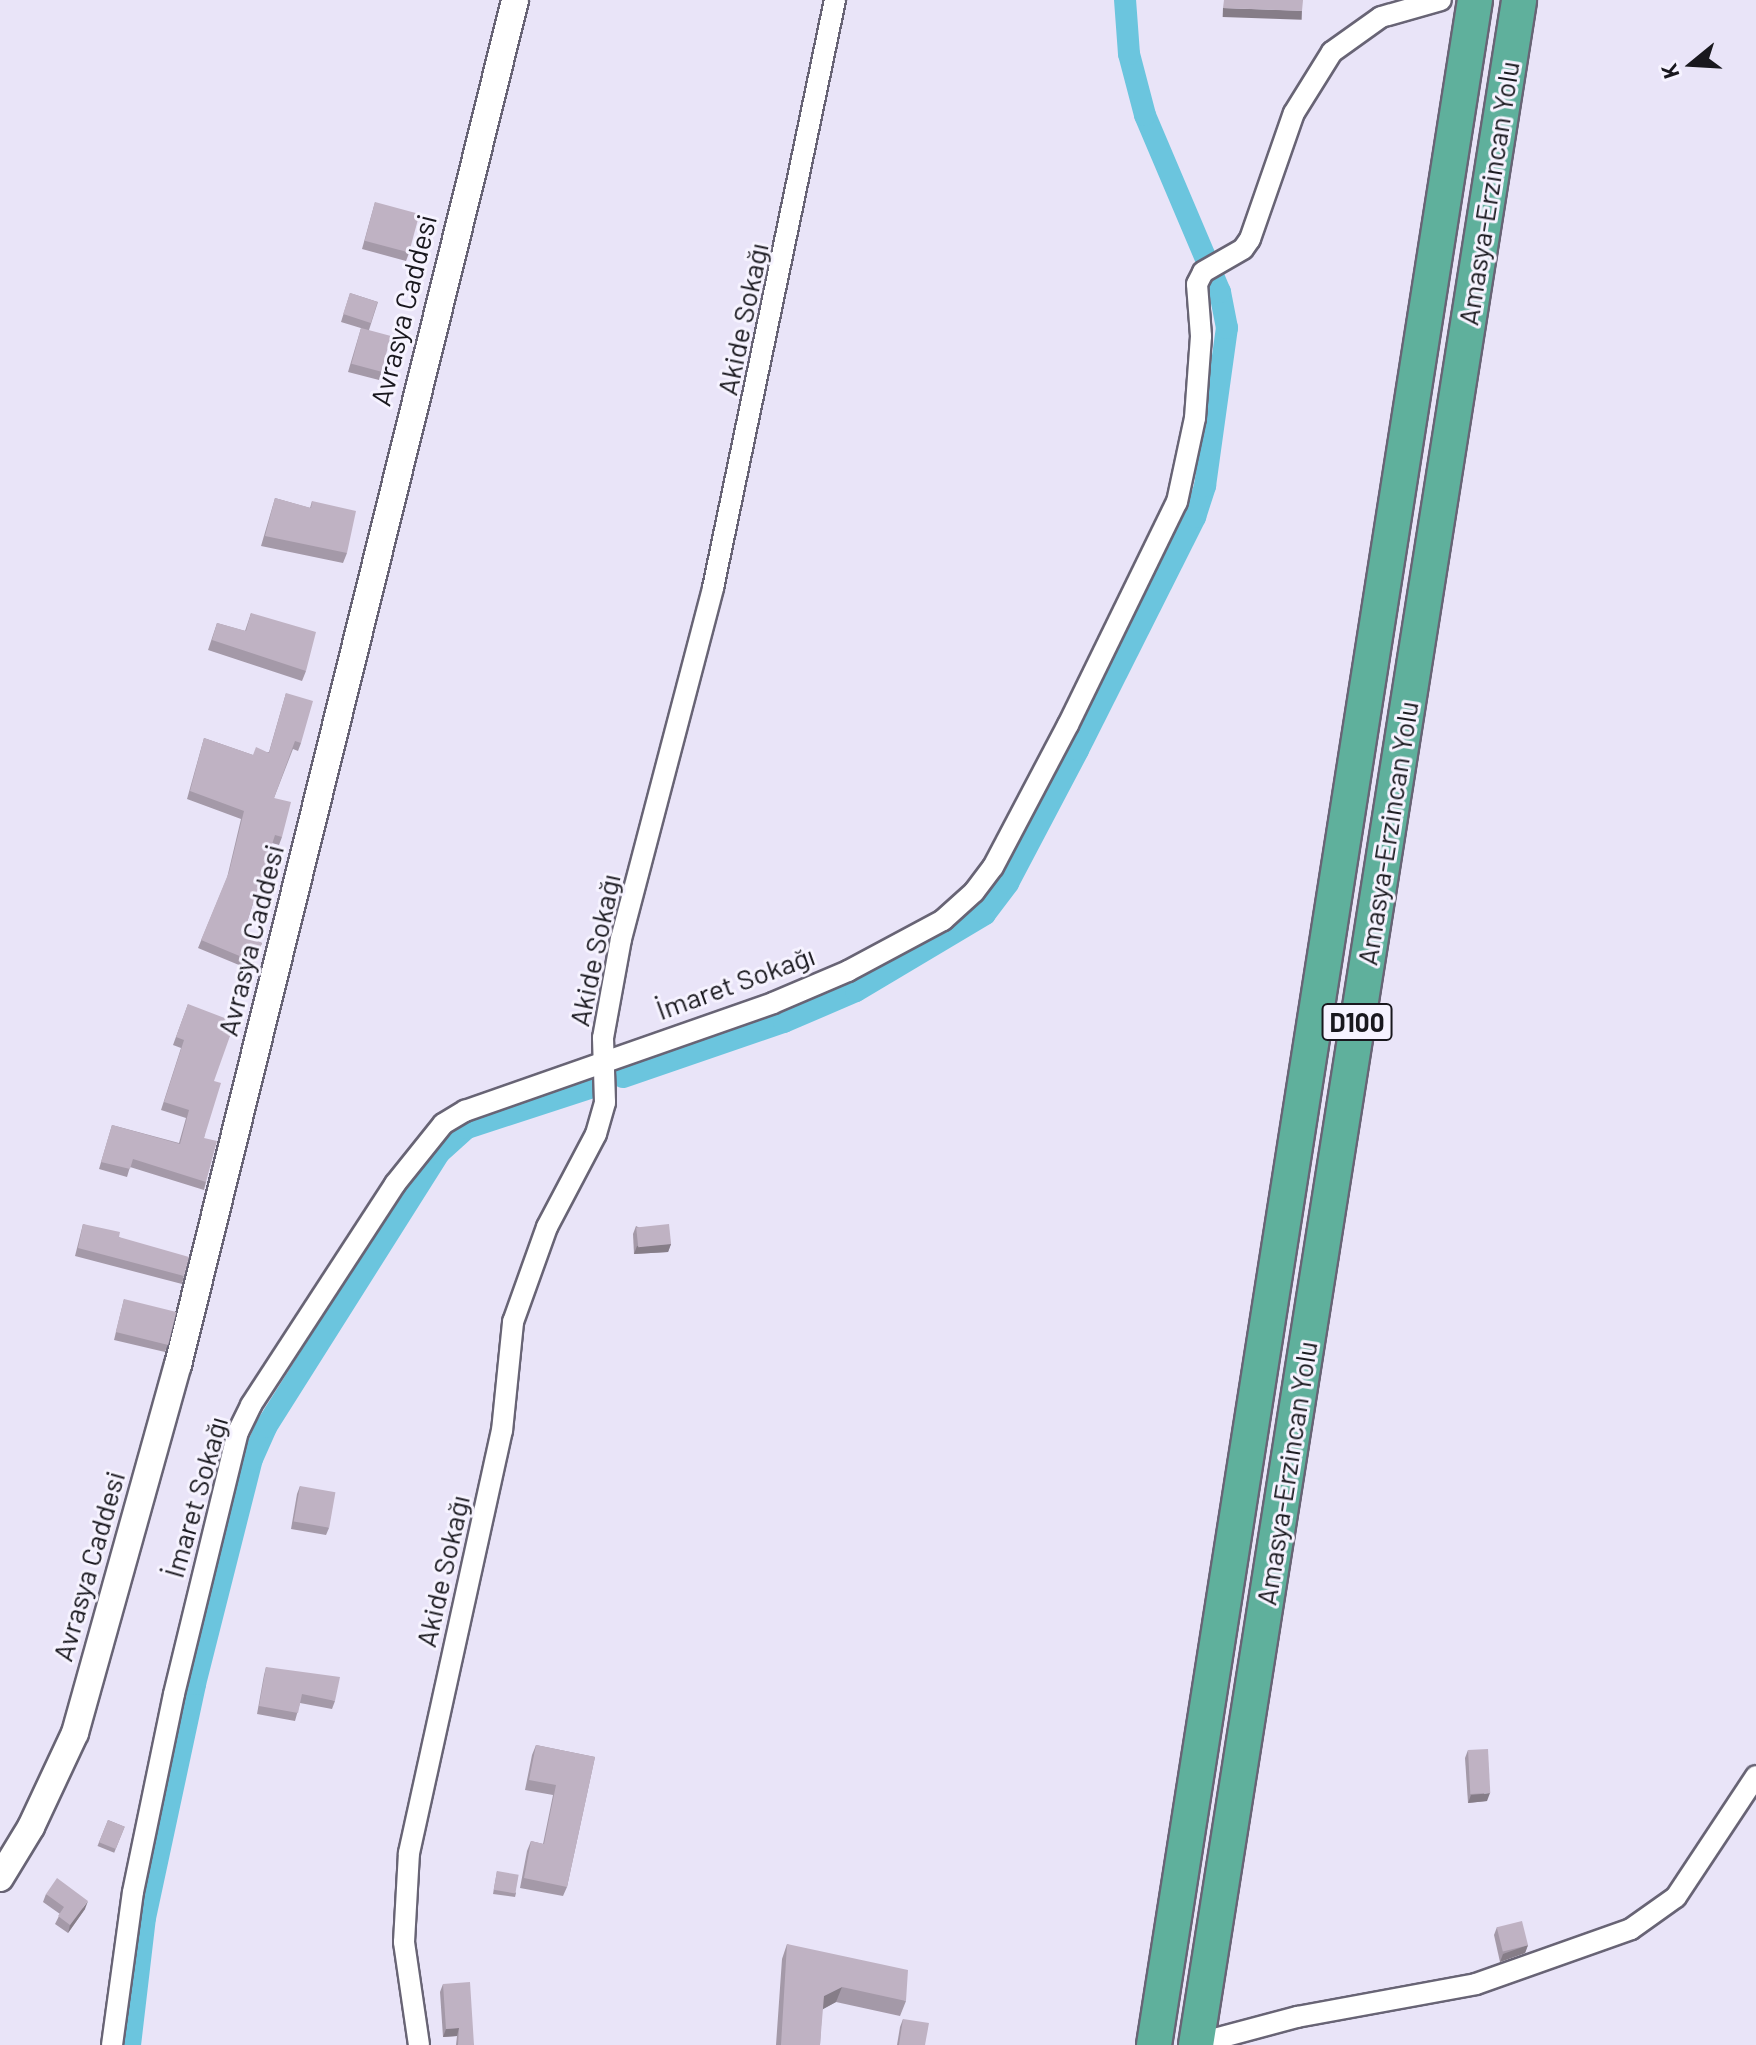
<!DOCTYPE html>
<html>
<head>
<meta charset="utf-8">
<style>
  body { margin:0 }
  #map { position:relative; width:1756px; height:2045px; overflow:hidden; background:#e9e4f8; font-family:Barlow,sans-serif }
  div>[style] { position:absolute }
  .canal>* { height:22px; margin:-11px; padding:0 11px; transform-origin:11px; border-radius:11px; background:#6bc5de }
  .roads { filter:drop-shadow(2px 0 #686475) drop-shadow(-2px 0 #686475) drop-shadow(0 2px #686475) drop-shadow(0 -2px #686475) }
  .minor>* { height:20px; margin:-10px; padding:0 10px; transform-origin:10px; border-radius:10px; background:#fff }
  .tertiary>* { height:26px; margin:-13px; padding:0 13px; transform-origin:13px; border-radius:13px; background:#fff }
  .trunk>* { height:34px; margin:-17px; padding:0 17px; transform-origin:17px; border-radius:17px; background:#5fb09c }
  .wall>* { inset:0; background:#a499a8; transform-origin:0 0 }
  .shaded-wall>* { inset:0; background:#867d88; transform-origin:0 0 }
  .building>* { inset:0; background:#bfb2c3; transform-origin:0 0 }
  span { translate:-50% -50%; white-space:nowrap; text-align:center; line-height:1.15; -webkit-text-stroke:6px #f6f3ff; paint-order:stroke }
  .shield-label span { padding:2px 6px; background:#f6f3ff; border:2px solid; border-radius:6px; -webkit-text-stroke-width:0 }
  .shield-label { font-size:26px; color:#19181e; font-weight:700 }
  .street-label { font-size:28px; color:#19181e }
  .north { position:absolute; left:1652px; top:24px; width:80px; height:80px; -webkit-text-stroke:6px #f6f3ff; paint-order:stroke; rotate:252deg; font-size:22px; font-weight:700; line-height:32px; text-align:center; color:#19181e }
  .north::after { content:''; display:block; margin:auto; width:28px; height:36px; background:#19181e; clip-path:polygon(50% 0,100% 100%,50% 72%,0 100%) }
</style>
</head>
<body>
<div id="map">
  <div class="canal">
    <div style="left:623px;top:1077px;width:170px;rotate:-18.9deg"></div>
    <div style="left:784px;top:1022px;width:78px;rotate:-23.3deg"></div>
    <div style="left:856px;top:991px;width:150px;rotate:-30.8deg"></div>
    <div style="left:985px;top:914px;width:39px;rotate:-53deg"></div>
    <div style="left:1008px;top:883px;width:150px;rotate:-62.2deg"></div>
    <div style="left:1078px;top:750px;width:261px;rotate:-63.3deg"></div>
    <div style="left:1195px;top:517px;width:33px;rotate:-72deg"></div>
    <div style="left:1205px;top:486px;width:160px;rotate:-82.1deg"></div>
    <div style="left:1227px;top:328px;width:37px;rotate:-101deg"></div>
    <div style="left:1220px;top:292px;width:192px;rotate:-113deg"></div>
    <div style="left:1145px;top:115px;width:63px;rotate:-104.7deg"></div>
    <div style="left:1129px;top:54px;width:54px;rotate:-94.2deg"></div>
    <div style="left:130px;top:2045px;width:128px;rotate:-83.3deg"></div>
    <div style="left:145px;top:1918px;width:239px;rotate:-77.9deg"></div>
    <div style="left:195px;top:1684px;width:232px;rotate:-75.8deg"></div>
    <div style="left:252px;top:1459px;width:35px;rotate:-66deg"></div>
    <div style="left:266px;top:1427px;width:324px;rotate:-57.7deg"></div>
    <div style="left:439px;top:1153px;width:38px;rotate:-42deg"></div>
    <div style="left:467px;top:1128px;width:129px;rotate:-18deg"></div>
  </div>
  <div class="roads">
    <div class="minor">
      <div style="left:1196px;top:2044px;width:105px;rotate:-15deg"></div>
      <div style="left:1297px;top:2017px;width:182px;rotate:-10.4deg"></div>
      <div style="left:1476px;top:1984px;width:164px;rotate:-19.5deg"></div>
      <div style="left:1631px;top:1929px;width:55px;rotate:-35.4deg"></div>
      <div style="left:1676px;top:1897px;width:145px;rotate:-56.5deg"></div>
      <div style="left:112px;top:2045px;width:154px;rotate:-82.2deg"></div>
      <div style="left:133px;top:1892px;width:202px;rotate:-78.3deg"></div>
      <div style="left:174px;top:1694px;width:270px;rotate:-76.3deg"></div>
      <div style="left:238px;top:1432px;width:30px;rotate:-64deg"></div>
      <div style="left:251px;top:1405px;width:264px;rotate:-56.9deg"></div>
      <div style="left:395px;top:1184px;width:77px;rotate:-51.3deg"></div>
      <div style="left:443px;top:1124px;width:26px;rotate:-31deg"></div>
      <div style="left:465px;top:1111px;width:326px;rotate:-19.3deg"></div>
      <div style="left:773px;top:1003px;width:82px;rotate:-23.1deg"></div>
      <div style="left:848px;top:971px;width:108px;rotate:-28.2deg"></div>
      <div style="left:943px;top:920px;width:42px;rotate:-42.1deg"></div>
      <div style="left:974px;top:892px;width:31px;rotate:-53deg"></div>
      <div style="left:993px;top:867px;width:161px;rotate:-62.2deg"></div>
      <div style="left:1068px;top:725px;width:248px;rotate:-64deg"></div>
      <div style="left:1177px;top:502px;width:86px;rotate:-77.9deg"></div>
      <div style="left:1195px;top:418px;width:82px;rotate:-85.8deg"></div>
      <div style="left:1201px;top:336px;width:52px;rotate:-94.4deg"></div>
      <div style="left:1197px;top:284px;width:13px;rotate:-63deg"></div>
      <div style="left:1203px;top:272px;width:46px;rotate:-29.9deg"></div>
      <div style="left:1243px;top:249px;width:12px;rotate:-55deg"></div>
      <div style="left:1250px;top:239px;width:133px;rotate:-70.8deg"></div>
      <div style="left:1294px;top:113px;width:72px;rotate:-58.1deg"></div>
      <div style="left:1332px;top:52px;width:60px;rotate:-35.5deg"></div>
      <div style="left:1381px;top:17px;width:62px;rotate:-15.8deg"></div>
      <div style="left:419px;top:2045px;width:104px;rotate:-98.3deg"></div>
      <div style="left:404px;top:1942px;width:89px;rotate:-86.8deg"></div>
      <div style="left:409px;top:1853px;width:432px;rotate:-77.6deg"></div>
      <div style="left:502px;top:1431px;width:110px;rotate:-84.2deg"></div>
      <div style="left:513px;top:1322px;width:101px;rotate:-70.3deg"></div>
      <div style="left:547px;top:1227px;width:105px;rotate:-62.2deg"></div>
      <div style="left:596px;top:1134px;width:33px;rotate:-74deg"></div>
      <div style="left:605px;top:1102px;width:64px;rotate:-91.8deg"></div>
      <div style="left:603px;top:1038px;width:101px;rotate:-79.7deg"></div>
      <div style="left:621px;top:939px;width:363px;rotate:-75.3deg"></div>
      <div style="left:713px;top:588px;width:601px;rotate:-78.28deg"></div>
    </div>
    <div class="tertiary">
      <div style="left:0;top:1878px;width:60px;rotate:-58.7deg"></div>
      <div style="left:31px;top:1827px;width:104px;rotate:-64.9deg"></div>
      <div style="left:75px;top:1733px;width:382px;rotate:-74.4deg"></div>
      <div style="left:178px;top:1365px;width:1406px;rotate:-76.13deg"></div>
    </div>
    <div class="trunk">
      <div style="left:1154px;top:2045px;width:2070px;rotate:-81.08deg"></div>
      <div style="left:1196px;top:2045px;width:2070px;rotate:-81.02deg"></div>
    </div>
  </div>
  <div class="wall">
    <div style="clip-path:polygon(375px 202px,409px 253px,406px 261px,362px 249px)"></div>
    <div style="clip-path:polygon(350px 293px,378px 302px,369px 330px,382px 372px,379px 380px,348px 372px,361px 328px,364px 329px,341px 322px)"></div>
    <div style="clip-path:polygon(275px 498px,310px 508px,312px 501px,347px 553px,343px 563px,261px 546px)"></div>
    <div style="clip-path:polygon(251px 613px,306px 671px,302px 681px,208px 650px,217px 623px,245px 631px)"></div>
    <div style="clip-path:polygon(286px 693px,301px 743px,298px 751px,293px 749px,274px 798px,282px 837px,279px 845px,272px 843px,243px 935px,262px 943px,251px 970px,198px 948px,227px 878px,241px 819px,187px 799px,204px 738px,253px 755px,269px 752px)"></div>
    <div style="clip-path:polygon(188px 1004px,214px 1081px,204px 1138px,206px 1182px,204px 1190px,130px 1167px,127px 1177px,99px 1169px,112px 1125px,179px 1143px,186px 1118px,161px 1110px,181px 1048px,173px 1045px)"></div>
    <div style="clip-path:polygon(83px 1224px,119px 1237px,184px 1276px,182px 1284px,75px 1256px)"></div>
    <div style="clip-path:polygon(636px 1226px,671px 1244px,668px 1252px,634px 1254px,633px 1234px)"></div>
    <div style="clip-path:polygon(124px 1299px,168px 1344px,165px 1352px,114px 1340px)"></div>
    <div style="clip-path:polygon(300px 1486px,329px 1528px,326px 1535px,291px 1529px,297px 1494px)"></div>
    <div style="clip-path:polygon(266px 1667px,335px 1701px,332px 1709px,300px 1703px,295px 1721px,257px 1714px,264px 1675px)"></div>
    <div style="clip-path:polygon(536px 1745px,595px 1757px,567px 1887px,563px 1896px,520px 1888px,527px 1851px,531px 1841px,543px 1844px,553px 1795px,525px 1790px,532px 1755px)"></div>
    <div style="clip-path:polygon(1468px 1750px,1487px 1801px,1468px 1803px,1465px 1758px)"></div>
    <div style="left:108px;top:1820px;width:18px;height:28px;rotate:22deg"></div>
    <div style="clip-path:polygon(497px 1871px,516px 1893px,515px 1897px,493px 1894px)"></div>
    <div style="clip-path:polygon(46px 1894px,85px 1909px,68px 1933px,55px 1924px,60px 1914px,43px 1902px)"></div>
    <div style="clip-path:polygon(1497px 1927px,1528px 1945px,1525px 1953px,1500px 1962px,1494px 1935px)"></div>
    <div style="clip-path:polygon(787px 1944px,906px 2001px,900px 2016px,836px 2002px,822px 2009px,820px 2045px,776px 2045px,782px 1959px)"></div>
    <div style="clip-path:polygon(443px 1984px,474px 2045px,456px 2045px,457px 2036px,443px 2037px,440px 1992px)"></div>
    <div style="clip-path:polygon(903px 2019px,925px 2045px,897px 2045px,900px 2027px)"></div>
  </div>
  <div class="shaded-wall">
    <div style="left:1223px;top:8px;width:79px;height:9px;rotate:2deg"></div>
    <div style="clip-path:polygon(671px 1244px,668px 1252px,634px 1254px,637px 1246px)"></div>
    <div style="clip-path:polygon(1490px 1793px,1487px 1801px,1468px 1803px,1471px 1795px)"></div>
    <div style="clip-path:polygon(88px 1901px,85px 1909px,68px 1933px,70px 1925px)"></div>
    <div style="clip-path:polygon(1528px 1945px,1525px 1953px,1500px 1962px,1503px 1954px)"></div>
    <div style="clip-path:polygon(842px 1987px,836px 2002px,818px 2012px,824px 1996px)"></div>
    <div style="clip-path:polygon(459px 2028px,457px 2036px,443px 2037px,446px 2029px)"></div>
  </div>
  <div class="building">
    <div style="clip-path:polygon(1224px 0,1303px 0,1302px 11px,1223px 8px)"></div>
    <div style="left:375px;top:202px;width:46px;height:40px;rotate:15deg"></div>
    <div style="left:350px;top:293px;width:29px;height:22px;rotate:18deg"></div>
    <div style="left:361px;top:328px;width:31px;height:37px;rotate:15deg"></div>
    <div style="clip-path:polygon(275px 498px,311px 508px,312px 501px,356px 511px,347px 553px,265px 536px)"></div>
    <div style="clip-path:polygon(251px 613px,316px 632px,306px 671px,212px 640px,217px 623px,246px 631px)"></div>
    <div style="clip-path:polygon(286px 693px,313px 701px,301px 743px,295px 741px,274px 798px,291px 802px,282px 837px,275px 835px,243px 935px,262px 943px,254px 962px,201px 940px,229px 872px,244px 811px,190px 791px,204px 738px,253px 755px,256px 747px,269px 753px)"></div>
    <div style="clip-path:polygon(188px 1004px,235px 1022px,214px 1081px,221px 1083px,204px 1138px,217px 1141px,206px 1182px,133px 1159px,130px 1169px,101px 1162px,112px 1125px,180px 1144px,189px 1110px,164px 1102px,184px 1040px,176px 1037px)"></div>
    <div style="clip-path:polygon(83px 1224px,120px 1232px,119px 1237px,189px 1257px,184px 1276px,78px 1248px)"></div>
    <div style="left:669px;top:1224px;width:20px;height:33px;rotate:84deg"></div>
    <div style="left:124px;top:1299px;width:54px;height:34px;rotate:14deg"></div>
    <div style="left:300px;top:1486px;width:36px;height:36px;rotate:10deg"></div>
    <div style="clip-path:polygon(266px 1667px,340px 1677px,335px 1701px,302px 1694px,298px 1713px,259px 1706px)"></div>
    <div style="clip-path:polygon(536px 1745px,595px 1757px,567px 1887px,524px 1878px,531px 1841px,544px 1844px,556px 1785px,529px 1780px)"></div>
    <div style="left:1488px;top:1749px;width:44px;height:20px;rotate:87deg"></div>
    <div style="left:108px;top:1820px;width:18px;height:24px;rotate:22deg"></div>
    <div style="left:497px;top:1871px;width:22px;height:19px;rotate:10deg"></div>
    <div style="clip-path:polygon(57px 1878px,88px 1901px,70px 1925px,58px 1916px,64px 1907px,46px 1894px)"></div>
    <div style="left:1522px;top:1921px;width:25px;height:26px;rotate:76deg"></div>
    <div style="clip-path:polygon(787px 1944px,908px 1970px,906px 2001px,842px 1987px,824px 1996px,820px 2045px,781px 2045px)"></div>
    <div style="clip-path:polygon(470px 1982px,474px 2045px,458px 2045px,459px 2028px,446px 2029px,443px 1984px)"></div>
    <div style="clip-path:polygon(903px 2019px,929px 2023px,925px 2045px,899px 2045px)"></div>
  </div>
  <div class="shield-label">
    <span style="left:1357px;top:1022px">D100</span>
  </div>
  <div class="street-label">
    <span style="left:1488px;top:193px;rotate:-81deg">Amasya-Erzincan Yolu</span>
    <span style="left:403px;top:310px;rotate:-76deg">Avrasya Caddesi</span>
    <span style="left:742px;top:319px;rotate:-78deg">Akide Sokağı</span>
    <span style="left:1387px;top:833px;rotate:-81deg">Amasya-Erzincan Yolu</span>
    <span style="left:250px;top:940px;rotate:-76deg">Avrasya Caddesi</span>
    <span style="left:594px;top:950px;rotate:-78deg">Akide Sokağı</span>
    <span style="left:735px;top:982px;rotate:-20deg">İmaret Sokağı</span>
    <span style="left:1286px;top:1473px;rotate:-81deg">Amasya-Erzincan Yolu</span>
    <span style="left:195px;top:1497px;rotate:-74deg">İmaret Sokağı</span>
    <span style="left:88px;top:1566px;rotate:-74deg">Avrasya Caddesi</span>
    <span style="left:442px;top:1571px;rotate:-77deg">Akide Sokağı</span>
  </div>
  <div class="north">K</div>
</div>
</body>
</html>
